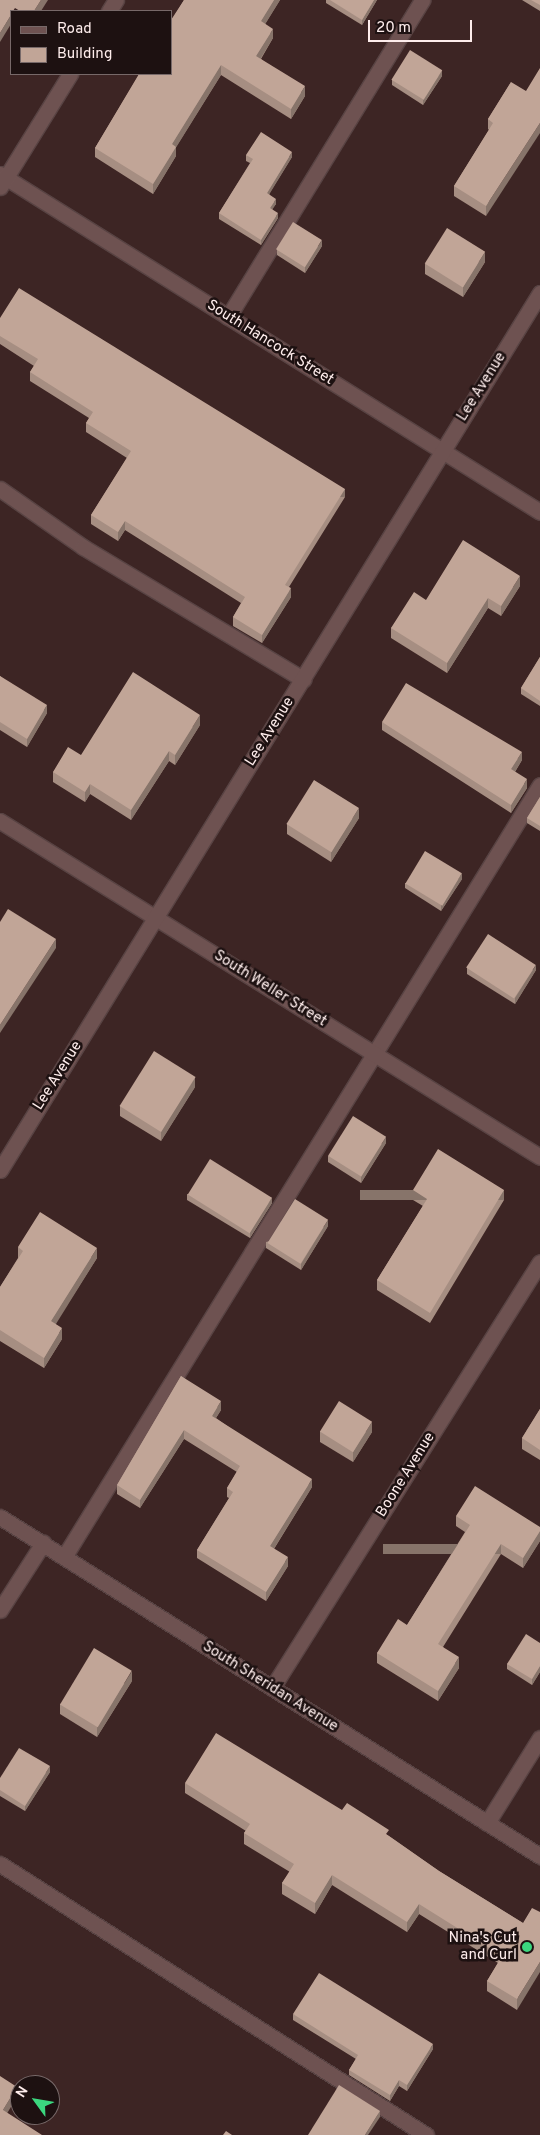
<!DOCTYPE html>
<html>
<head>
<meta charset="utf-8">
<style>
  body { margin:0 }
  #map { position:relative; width:540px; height:2135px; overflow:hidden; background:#3d2524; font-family:Overpass,sans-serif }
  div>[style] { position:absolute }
  .roads { filter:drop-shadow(1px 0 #584343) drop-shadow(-1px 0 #584343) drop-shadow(0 1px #584343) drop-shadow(0 -1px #584343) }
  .lane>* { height:15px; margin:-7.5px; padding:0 7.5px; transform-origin:7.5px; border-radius:7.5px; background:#6e5251 }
  .street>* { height:15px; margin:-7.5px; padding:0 7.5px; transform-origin:7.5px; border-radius:7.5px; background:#6e5251 }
  .secondary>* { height:15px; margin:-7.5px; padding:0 7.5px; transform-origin:7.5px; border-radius:7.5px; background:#6e5251 }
  .wall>* { inset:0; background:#a68e82 }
  .shaded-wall>* { inset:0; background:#87746a; transform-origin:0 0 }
  .building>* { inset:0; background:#c1a597; transform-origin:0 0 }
  .dots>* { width:14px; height:14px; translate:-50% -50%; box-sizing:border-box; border:2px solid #1d1111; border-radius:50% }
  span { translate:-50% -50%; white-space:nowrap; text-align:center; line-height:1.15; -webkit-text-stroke:5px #1d1111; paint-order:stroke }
  .street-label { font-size:15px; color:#feedec }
  .poi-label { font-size:15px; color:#feedec }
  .right { translate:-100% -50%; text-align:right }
  .legend { position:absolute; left:10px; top:10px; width:162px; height:65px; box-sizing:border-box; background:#1d1111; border:1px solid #776969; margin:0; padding:6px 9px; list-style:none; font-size:15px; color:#feedec }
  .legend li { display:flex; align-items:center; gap:10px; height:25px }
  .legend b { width:25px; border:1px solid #776969 }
  .north { position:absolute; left:10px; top:2075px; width:50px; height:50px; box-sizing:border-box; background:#1d1111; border:1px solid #776969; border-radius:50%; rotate:302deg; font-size:14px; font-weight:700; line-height:20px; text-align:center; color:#feedec }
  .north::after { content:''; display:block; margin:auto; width:18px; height:22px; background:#3bd77f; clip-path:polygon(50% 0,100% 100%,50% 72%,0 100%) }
  .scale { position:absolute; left:368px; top:20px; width:104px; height:22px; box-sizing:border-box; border:2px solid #feedec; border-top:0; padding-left:6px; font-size:15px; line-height:18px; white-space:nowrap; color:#feedec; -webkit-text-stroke:4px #1d1111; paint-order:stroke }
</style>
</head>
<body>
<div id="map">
  <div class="roads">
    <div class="lane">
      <div style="left:228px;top:317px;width:372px;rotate:-58.5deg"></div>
      <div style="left:0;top:489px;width:101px;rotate:34.9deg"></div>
      <div style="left:83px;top:547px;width:257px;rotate:31deg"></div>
      <div style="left:64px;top:1557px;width:907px;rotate:-58.34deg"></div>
      <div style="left:0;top:1610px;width:80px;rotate:-57.3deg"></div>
      <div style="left:487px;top:1823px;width:100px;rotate:-58.1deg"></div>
      <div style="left:0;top:1864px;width:505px;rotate:32.46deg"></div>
    </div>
    <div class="street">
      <div style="left:109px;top:11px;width:13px;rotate:-58deg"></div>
      <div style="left:0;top:174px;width:637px;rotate:32.04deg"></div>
      <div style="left:0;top:187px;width:133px;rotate:-58.2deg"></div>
      <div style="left:0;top:821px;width:636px;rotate:31.89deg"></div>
      <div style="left:0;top:1170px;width:1030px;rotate:-58.38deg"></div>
      <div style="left:272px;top:1688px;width:503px;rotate:-57.83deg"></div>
    </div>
    <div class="secondary">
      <div style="left:0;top:1517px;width:638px;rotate:32.12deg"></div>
    </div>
  </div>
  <div class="wall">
    <div style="clip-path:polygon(184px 0,280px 0,265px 24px,273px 38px,261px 59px,305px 96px,291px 119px,221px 75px,176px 147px,176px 156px,153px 194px,95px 157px,95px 148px)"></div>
    <div style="clip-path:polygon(326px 0,377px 0,362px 25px,326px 3px)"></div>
    <div style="clip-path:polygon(522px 0,540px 0,540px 11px)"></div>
    <div style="clip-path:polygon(442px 76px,423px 105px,392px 85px,392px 80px)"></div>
    <div style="clip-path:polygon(511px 82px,486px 216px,454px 196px,454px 186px,489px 130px,488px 129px,488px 119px)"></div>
    <div style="clip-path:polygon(246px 155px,292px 157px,269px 194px,276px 204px,272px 209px,278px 218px,261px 245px,219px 219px,219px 213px,250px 163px,246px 161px)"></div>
    <div style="clip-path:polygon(322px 246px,305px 273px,277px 255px,277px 250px)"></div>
    <div style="clip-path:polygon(485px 262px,463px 297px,425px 274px,425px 264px)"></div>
    <div style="clip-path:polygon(0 318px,345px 497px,289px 587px,291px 597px,262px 643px,233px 626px,233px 617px,241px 603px,125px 530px,118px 541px,91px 524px,91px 515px,127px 458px,86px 432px,86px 423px,89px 418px,30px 381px,30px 372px,34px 366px,0 344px)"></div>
    <div style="clip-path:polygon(520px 586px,501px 616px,488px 608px,447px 673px,391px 638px,391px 628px,426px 600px)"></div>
    <div style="clip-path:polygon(540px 657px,540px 706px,521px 694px,521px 688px)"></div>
    <div style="clip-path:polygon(0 676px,47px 713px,27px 747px,0 730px)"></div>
    <div style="clip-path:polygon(382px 722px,522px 760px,515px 772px,527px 788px,511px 813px,382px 730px)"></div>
    <div style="clip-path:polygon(200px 725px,175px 765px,169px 761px,131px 820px,90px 794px,85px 802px,53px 782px,53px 772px,81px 755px)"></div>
    <div style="clip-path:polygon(540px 797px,540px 831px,527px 823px,527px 818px)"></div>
    <div style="clip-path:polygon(359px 818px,331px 862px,287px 834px,287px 824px)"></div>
    <div style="clip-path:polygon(462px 879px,441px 911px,405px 888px,405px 883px)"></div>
    <div style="clip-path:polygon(467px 968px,536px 970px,515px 1004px,467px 974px)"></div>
    <div style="clip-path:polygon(195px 1087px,161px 1141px,120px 1116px,120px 1106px)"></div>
    <div style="clip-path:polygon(386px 1143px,361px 1183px,328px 1162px,328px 1156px)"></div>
    <div style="clip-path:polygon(413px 1190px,504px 1200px,430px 1323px,377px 1290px,377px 1280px,423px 1206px,413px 1200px)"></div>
    <div style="clip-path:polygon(187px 1194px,272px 1203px,250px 1238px,187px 1200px)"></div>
    <div style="clip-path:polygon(328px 1226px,301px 1270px,266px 1248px,266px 1242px)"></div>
    <div style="clip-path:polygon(18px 1247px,97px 1258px,55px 1324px,62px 1339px,44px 1368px,0 1341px,0 1287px,18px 1258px)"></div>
    <div style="clip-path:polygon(181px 1376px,221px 1410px,216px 1418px,312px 1487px,274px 1549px,288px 1566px,266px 1601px,197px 1558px,197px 1550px,229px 1498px,227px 1497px,227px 1488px,237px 1472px,184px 1439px,140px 1508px,117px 1494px,117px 1485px)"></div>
    <div style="clip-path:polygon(540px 1409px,540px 1460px,522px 1449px,522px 1438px)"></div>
    <div style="clip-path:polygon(320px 1431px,372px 1432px,353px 1462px,320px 1442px)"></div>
    <div style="clip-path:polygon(456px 1516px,540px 1527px,540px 1541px,523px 1568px,501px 1554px,443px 1647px,459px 1668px,438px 1701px,377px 1663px,377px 1653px,407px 1625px,465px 1532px,456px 1526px)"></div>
    <div style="clip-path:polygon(540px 1643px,540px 1672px,532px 1685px,507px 1669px,507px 1664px)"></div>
    <div style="clip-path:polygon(132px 1681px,97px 1737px,60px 1714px,60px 1704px)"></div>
    <div style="clip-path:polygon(50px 1772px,25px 1811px,0 1796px,0 1778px)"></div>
    <div style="clip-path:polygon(185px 1783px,342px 1810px,389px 1836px,439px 1871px,523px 1923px,517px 2010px,487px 1991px,487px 1981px,498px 1963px,419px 1914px,407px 1932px,332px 1885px,315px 1914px,282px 1894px,282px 1883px,290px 1872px,244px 1844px,244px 1833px,246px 1831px,185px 1793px)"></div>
    <div style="clip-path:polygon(293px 2014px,433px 2049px,407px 2091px,399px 2086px,390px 2101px,349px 2075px,349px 2070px,356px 2059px,293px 2020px)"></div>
  </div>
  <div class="shaded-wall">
    <div style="clip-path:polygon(41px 0,48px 0,41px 11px,34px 11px)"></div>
    <div style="clip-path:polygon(274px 0,280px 0,261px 31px,261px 21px)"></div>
    <div style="clip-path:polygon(374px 0,377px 0,362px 25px,362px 20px)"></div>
    <div style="clip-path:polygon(11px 15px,11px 24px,0 42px,0 33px)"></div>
    <div style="clip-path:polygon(273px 29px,273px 38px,256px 66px,256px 56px)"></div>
    <div style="clip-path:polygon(221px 65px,221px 75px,172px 154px,172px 144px)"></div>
    <div style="clip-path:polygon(442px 70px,442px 76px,423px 105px,423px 100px)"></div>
    <div style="clip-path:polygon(305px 86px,305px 96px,291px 119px,291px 109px)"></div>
    <div style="clip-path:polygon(540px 123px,540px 133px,486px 216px,486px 206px)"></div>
    <div style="clip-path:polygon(176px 147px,176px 156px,153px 194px,153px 184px)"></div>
    <div style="clip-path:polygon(292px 152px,292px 157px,267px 198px,267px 193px)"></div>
    <div style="clip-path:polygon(276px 199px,276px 204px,270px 213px,270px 208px)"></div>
    <div style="clip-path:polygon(278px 213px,278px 218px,261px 245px,261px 240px)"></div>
    <div style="clip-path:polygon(322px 240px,322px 246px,305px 273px,305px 267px)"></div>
    <div style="clip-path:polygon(485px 252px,485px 262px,463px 297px,463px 287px)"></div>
    <div style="left:345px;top:489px;width:8px;height:113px;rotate:90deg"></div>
    <div style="clip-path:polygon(125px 521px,125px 530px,118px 541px,118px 532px)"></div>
    <div style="clip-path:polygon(520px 576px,520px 586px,501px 616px,501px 606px)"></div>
    <div style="clip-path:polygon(291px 588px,291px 597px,262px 643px,262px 635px)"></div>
    <div style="clip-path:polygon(488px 598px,488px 608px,447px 673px,447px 663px)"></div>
    <div style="clip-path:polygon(47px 705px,47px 713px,27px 747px,27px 739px)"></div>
    <div style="clip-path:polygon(200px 715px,200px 725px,175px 765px,175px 755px)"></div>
    <div style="clip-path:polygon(169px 751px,169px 761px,131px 820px,131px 810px)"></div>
    <div style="clip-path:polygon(522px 752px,522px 760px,511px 778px,511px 769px)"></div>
    <div style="clip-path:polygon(527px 779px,527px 788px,511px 813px,511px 805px)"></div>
    <div style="clip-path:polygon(90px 784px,90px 794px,85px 802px,85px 792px)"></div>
    <div style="clip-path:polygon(359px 808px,359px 818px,331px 862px,331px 852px)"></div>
    <div style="clip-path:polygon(462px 873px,462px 879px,441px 911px,441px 905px)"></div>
    <div style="clip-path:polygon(56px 939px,56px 948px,0 1033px,0 1025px)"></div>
    <div style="clip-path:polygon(536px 965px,536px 970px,515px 1004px,515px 998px)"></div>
    <div style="clip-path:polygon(195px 1077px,195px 1087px,161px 1141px,161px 1131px)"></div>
    <div style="clip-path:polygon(386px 1137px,386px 1143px,361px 1183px,361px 1177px)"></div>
    <div style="left:504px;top:1190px;width:10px;height:144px;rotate:90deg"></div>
    <div style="clip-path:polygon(272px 1197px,272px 1203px,250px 1238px,250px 1232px)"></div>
    <div style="clip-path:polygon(328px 1220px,328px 1226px,301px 1270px,301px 1264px)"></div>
    <div style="clip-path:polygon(97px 1248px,97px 1258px,51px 1332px,51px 1321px)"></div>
    <div style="clip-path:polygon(62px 1328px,62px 1339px,44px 1368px,44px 1358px)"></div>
    <div style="clip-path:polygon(221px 1401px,221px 1410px,212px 1424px,212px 1416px)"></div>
    <div style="clip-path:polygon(372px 1422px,372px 1432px,353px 1462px,353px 1452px)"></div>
    <div style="clip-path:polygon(184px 1430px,184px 1439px,140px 1508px,140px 1500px)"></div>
    <div style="clip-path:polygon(312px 1479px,312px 1487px,270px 1555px,270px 1546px)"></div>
    <div style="clip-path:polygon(540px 1531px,540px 1541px,523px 1568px,523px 1558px)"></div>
    <div style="left:501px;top:1544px;width:10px;height:118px;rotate:90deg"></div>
    <div style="clip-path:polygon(288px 1557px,288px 1566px,266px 1601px,266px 1592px)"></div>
    <div style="clip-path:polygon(459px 1657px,459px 1668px,438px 1701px,438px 1691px)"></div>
    <div style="clip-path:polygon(540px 1666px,540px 1672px,532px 1685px,532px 1679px)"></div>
    <div style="clip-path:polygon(132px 1671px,132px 1681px,97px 1737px,97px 1727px)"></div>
    <div style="clip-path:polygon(50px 1766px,50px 1772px,25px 1811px,25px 1806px)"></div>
    <div style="clip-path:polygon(332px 1875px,332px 1885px,315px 1914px,315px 1903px)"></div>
    <div style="clip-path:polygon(419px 1904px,419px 1914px,407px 1932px,407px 1922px)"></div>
    <div style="clip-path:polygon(540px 1962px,540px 1972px,517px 2010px,517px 1999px)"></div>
    <div style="clip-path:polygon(433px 2044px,433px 2049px,407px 2091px,407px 2085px)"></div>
    <div style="clip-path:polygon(399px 2080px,399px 2086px,390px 2101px,390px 2095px)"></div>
    <div style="clip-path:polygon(17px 2087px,17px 2097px,3px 2120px,3px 2110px)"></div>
    <div style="clip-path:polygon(380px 2111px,380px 2117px,368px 2135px,365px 2135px)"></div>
  </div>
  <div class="building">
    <div style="clip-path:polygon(0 0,41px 0,34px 11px,20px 11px,15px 8px,13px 11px,11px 11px,11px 15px,0 33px)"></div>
    <div style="clip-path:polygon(184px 0,274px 0,261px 21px,273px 29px,256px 56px,305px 86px,291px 109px,221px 65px,172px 144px,176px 147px,153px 184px,95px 148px,139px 74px,171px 74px,171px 20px)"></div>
    <div style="clip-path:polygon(330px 0,374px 0,362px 20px)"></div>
    <div style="clip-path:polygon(531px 0,540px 0,540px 5px)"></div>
    <div style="left:410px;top:50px;width:38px;height:35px;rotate:32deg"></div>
    <div style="clip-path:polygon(540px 68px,540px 123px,486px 206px,454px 186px,493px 123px,488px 119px,511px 82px,526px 91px)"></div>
    <div style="clip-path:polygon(261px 132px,292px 152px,267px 193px,276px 199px,270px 208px,278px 213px,261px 240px,219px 213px,253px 159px,246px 155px)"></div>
    <div style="left:293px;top:222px;width:34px;height:32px;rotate:32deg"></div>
    <div style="left:447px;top:228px;width:45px;height:42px;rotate:32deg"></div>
    <div style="clip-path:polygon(19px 288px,345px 489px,285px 585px,291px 588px,262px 635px,233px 617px,245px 597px,125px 521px,118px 532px,91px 515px,131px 451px,86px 423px,93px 412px,30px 372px,38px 359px,0 336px,0 318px)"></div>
    <div style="clip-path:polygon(463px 540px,520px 576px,501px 606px,488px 598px,447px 663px,391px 628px,414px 592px,426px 600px)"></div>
    <div style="clip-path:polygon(540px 657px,540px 701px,521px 688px)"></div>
    <div style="clip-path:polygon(133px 672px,200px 715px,175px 755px,169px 751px,131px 810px,90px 784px,85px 792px,53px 772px,68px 747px,81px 755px)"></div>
    <div style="clip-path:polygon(0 676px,47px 705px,27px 739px,0 722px)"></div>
    <div style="clip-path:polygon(406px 683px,522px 752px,511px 769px,527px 779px,511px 805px,382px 722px)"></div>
    <div style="left:314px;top:780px;width:53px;height:52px;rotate:32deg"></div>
    <div style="clip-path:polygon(540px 797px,540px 826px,527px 818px)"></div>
    <div style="left:425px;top:851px;width:43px;height:38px;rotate:31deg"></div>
    <div style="clip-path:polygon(8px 909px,56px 939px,0 1025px,0 922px)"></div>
    <div style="left:488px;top:934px;width:57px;height:40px;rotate:33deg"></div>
    <div style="left:154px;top:1051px;width:49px;height:65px;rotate:32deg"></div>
    <div style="left:353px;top:1116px;width:39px;height:47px;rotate:32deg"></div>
    <div style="clip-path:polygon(438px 1149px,504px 1190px,430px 1313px,377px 1280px,427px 1199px,413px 1190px)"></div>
    <div style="left:210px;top:1159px;width:73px;height:42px;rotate:32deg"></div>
    <div style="left:295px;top:1199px;width:39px;height:52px;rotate:32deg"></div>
    <div style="clip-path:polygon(40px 1212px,97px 1248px,51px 1321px,62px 1328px,44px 1358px,0 1330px,0 1287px,23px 1251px,18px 1247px)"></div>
    <div style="clip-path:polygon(181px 1376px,221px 1401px,212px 1416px,312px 1479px,270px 1546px,288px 1557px,266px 1592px,197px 1550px,233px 1492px,227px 1488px,240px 1466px,184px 1430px,140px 1500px,117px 1485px)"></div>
    <div style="left:339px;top:1401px;width:39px;height:36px;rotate:32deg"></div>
    <div style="clip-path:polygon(540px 1409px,540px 1450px,522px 1438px)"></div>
    <div style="clip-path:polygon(475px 1486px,540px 1527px,540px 1531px,523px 1558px,501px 1544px,438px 1644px,459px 1657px,438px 1691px,377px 1653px,398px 1619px,407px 1625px,470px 1525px,456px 1516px)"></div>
    <div style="clip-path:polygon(526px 1634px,540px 1643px,540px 1666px,532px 1679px,507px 1664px)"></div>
    <div style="left:94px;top:1648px;width:44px;height:66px;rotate:31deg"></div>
    <div style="clip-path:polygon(216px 1733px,342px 1810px,347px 1803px,389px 1830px,386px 1834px,439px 1871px,523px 1923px,532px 1908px,540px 1912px,540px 1962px,517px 1999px,487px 1981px,502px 1956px,419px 1904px,407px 1922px,332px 1875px,315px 1903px,282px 1883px,294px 1864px,244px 1833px,250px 1824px,185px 1783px)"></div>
    <div style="clip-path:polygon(19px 1748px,50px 1766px,25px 1806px,0 1790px,0 1778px)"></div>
    <div style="clip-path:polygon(319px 1973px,433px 2044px,407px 2085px,399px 2080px,390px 2095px,349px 2070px,358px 2055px,293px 2014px)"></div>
    <div style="clip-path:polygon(0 2076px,17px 2087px,3px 2110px,42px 2135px,0 2135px)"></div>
    <div style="clip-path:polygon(339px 2085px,380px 2111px,365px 2135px,308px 2135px)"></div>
    <div style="clip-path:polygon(226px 2131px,232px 2135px,223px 2135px)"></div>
  </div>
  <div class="dots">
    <div style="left:527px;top:1947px;background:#3bd77f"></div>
  </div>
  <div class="street-label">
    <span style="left:270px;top:343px;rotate:32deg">South Hancock Street</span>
    <span style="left:482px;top:387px;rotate:-58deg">Lee Avenue</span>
    <span style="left:270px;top:732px;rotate:-58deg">Lee Avenue</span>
    <span style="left:270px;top:989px;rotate:32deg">South Weller Street</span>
    <span style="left:58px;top:1076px;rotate:-58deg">Lee Avenue</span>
    <span style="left:406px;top:1475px;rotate:-58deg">Boone Avenue</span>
    <span style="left:270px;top:1687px;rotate:32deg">South Sheridan Avenue</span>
  </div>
  <div class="poi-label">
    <span class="right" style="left:517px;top:1947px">Nina's Cut<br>and Curl</span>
  </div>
  <ul class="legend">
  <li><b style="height:6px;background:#6e5251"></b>Road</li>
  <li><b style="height:14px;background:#c1a597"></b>Building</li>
  </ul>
  <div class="north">N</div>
  <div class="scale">20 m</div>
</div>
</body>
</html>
